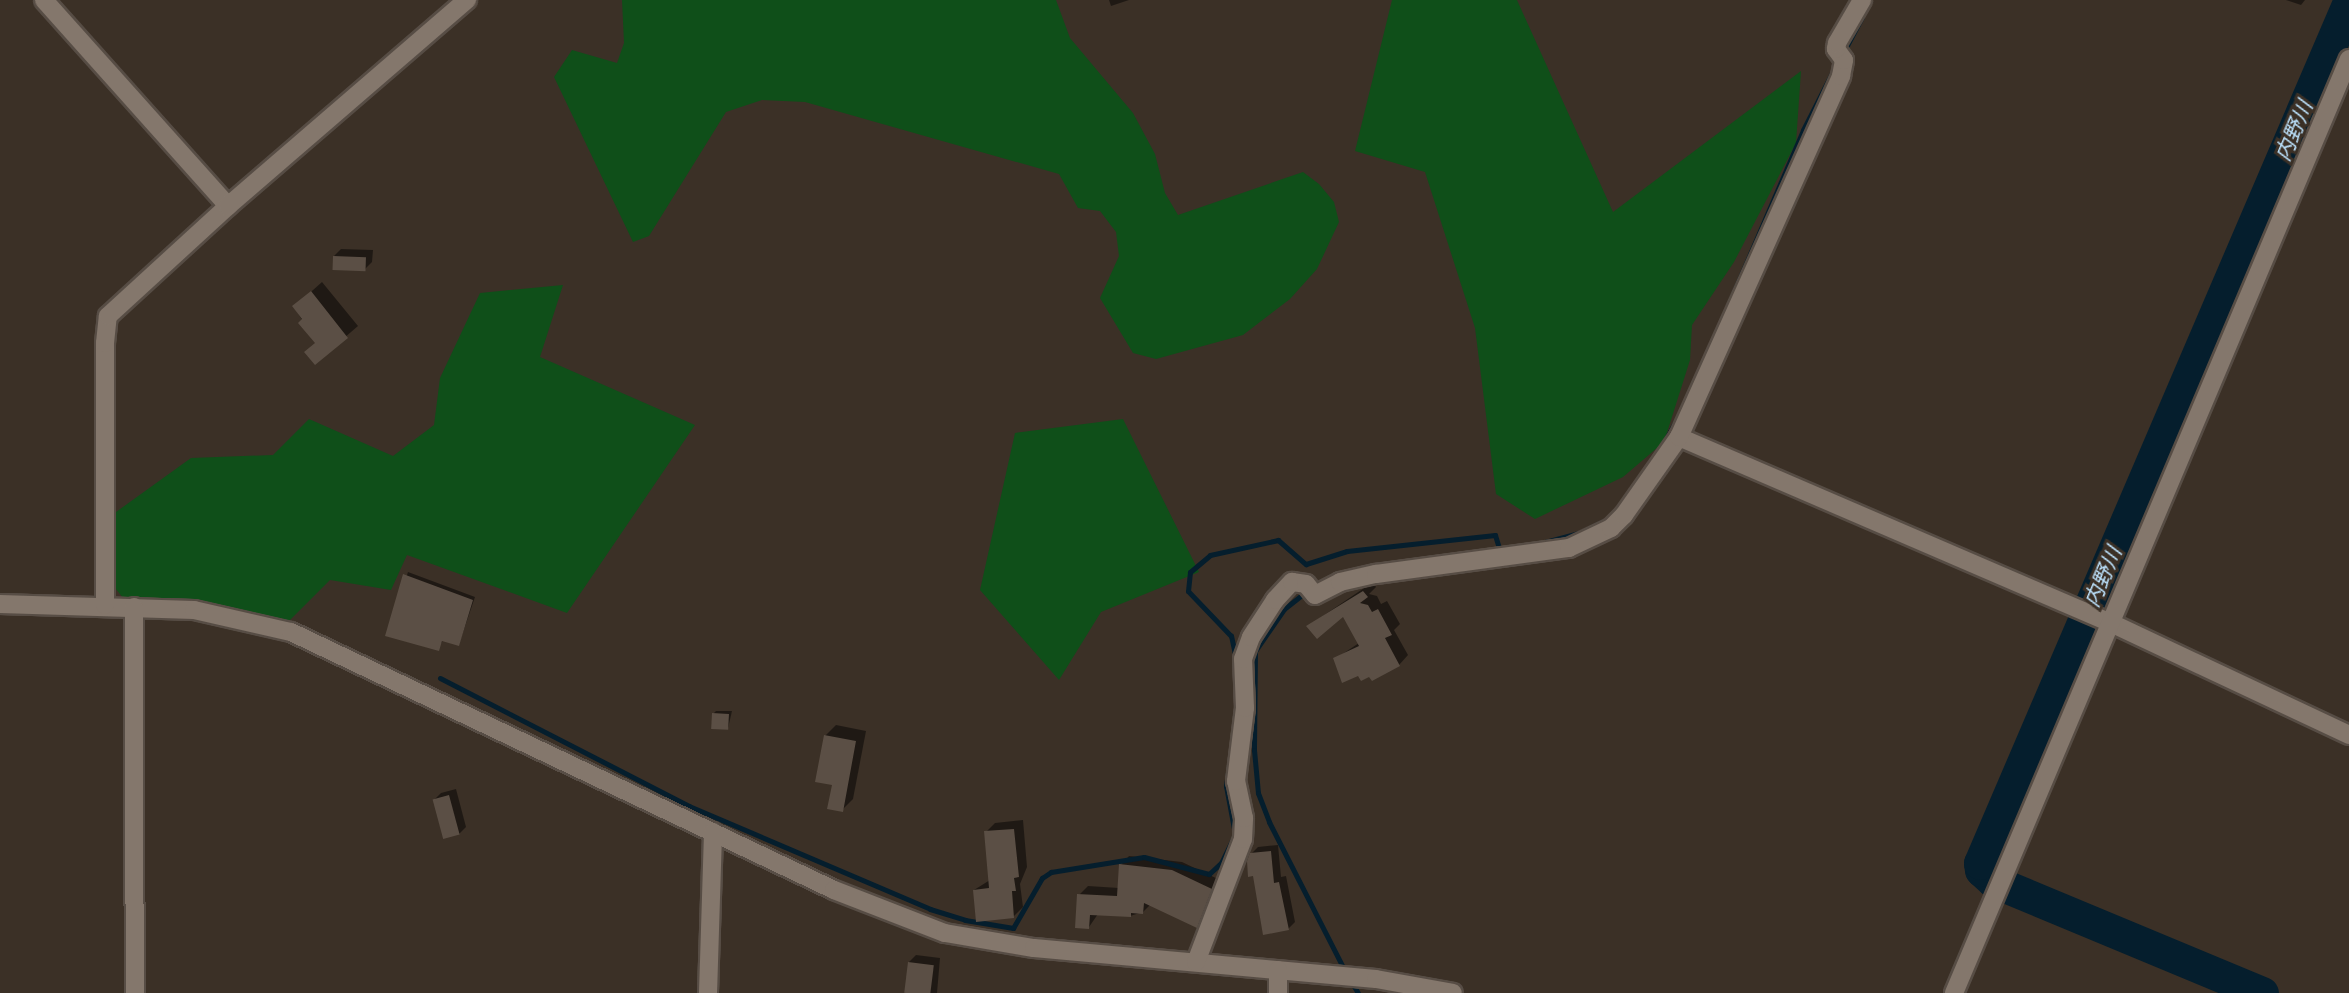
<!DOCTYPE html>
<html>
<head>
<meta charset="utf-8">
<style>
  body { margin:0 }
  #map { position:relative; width:2349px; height:993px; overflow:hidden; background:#3b3026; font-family:Raleway,"Noto Sans JP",sans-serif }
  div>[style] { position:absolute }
  .green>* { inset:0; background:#0f4f19 }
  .shadow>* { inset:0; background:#0007 }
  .stream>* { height:5px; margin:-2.5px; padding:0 2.5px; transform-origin:2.5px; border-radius:2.5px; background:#051e2d }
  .river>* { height:33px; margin:-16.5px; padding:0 16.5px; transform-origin:16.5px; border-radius:16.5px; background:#051e2d }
  .building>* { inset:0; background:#5b4f45; transform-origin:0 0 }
  .roads { filter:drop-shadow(2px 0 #574d45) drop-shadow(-2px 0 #574d45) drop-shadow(0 2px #574d45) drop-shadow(0 -2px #574d45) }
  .minor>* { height:18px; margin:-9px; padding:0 9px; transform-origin:9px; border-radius:9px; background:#84776c }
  span { translate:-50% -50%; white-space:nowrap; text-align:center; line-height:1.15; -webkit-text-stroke:6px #3b3026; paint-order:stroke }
  .water-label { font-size:21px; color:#bde3fe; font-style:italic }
</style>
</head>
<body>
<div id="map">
  <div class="green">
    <div style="clip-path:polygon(622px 0,1056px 0,1070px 38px,1133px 113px,1155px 154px,1165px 193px,1178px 215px,1303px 172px,1319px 184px,1334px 202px,1339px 222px,1317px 269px,1290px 299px,1243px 335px,1156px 359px,1133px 353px,1100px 298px,1119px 256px,1116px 232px,1100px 211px,1078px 208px,1059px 174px,805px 102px,762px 100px,726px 112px,649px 236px,633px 242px,554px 77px,572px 50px,617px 63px,624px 43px)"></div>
    <div style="clip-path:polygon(1392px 0,1517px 0,1613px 212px,1801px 71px,1796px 143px,1734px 262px,1692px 325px,1690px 360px,1664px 442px,1623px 477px,1535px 519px,1496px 494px,1475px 328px,1425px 172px,1355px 151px)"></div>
    <div style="clip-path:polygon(563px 285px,540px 357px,695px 425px,567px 613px,407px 555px,391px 590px,330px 580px,287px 623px,127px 603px,112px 584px,116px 512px,191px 458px,273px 455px,309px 419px,393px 456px,434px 425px,440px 378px,480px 293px)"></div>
    <div style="clip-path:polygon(1123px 419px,1199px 572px,1101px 612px,1059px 680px,980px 590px,1015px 433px)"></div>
  </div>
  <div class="shadow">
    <div style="clip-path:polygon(1109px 0,1129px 0,1111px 6px)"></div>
    <div style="clip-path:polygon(2286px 0,2305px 0,2301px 5px)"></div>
    <div style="clip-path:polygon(341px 249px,373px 250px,372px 262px,365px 269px,334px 256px)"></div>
    <div style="clip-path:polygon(322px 282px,358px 326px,315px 363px,316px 342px,294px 307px)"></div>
    <div style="clip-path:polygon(408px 572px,475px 597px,459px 644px,443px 640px,438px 649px,387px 635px)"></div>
    <div style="clip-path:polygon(1373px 582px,1376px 587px,1369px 594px,1377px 596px,1381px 604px,1387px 601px,1400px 624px,1394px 630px,1408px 655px,1399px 665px,1359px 675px,1335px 659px,1359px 643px,1344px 615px,1308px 626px)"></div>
    <div style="clip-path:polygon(716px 711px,732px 711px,728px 728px,713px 714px)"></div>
    <div style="clip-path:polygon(836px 725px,866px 731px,853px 799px,842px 810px,825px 736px)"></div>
    <div style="clip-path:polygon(456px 789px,466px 827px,459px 834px,434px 800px,441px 793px)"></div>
    <div style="clip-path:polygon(1023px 820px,1027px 867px,1020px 884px,1023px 907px,1014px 916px,974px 890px,990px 880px,986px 832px,995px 823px)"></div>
    <div style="clip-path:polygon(1278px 845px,1281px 877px,1286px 876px,1295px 922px,1288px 929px,1251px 854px,1258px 847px)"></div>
    <div style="clip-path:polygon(1129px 856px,1182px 862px,1220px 880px,1205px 918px,1197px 927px,1151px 904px,1143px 912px,1130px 916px,1098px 914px,1089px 927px,1079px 895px,1088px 886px,1119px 888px,1121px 865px)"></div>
    <div style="clip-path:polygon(916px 955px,940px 958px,937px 993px,906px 993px,909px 962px)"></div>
  </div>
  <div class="stream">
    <div style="left:1844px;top:51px;width:38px;rotate:-62deg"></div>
    <div style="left:1720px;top:324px;width:211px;rotate:-66.8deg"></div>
    <div style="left:1803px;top:130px;width:73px;rotate:-63.1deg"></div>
    <div style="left:1659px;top:451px;width:45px;rotate:-60.6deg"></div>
    <div style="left:1545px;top:542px;width:35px;rotate:-15deg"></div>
    <div style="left:1579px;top:533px;width:37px;rotate:-26deg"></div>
    <div style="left:1341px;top:573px;width:36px;rotate:-11deg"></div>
    <div style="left:1330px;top:578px;width:14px;rotate:159deg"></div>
    <div style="left:1317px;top:583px;width:42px;rotate:141.8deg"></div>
    <div style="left:1284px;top:609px;width:51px;rotate:124.6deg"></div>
    <div style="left:1255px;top:651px;width:99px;rotate:90.6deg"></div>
    <div style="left:1254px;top:750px;width:43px;rotate:84.7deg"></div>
    <div style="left:1258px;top:793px;width:31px;rotate:69deg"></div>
    <div style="left:1269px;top:822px;width:169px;rotate:63deg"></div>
    <div style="left:1236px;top:659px;width:24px;rotate:-102deg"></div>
    <div style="left:1231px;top:636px;width:62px;rotate:-133.7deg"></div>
    <div style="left:1188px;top:591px;width:19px;rotate:-84deg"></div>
    <div style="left:1190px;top:572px;width:26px;rotate:-40deg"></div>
    <div style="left:1210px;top:555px;width:70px;rotate:-12.4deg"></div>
    <div style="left:1278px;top:540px;width:37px;rotate:41deg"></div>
    <div style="left:1306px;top:564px;width:43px;rotate:-17.6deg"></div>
    <div style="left:1347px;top:551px;width:149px;rotate:-6.2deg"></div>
    <div style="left:1495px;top:535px;width:17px;rotate:73deg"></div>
    <div style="left:440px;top:678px;width:280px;rotate:27.2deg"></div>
    <div style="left:689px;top:806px;width:262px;rotate:23.1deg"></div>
    <div style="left:930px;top:909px;width:37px;rotate:17deg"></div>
    <div style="left:965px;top:920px;width:49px;rotate:9.5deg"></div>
    <div style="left:1013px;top:928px;width:58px;rotate:-59.9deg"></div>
    <div style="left:1042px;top:878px;width:11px;rotate:-34deg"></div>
    <div style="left:1051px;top:872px;width:94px;rotate:-9.2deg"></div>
    <div style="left:1144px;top:857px;width:67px;rotate:14.7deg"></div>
    <div style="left:1209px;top:874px;width:16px;rotate:-43deg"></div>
    <div style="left:1221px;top:863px;width:32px;rotate:-64deg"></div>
    <div style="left:1235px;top:834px;width:49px;rotate:-100.6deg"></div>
    <div style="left:1226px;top:786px;width:34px;rotate:-82deg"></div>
    <div style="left:1351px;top:981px;width:14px;rotate:60deg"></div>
  </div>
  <div class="river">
    <div style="left:2262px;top:993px;width:291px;rotate:-157.4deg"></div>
    <div style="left:1993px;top:881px;width:16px;rotate:-137deg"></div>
    <div style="left:1981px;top:870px;width:7px;rotate:-98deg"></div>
    <div style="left:1980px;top:863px;width:937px;rotate:-66.8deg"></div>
  </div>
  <div class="building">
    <div style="left:333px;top:256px;width:33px;height:14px;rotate:2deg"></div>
    <div style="clip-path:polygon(311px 291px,348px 338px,315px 365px,304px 352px,315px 343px,298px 323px,302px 319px,292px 306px)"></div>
    <div style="clip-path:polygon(403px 574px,473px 600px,459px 646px,442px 641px,439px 651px,385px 636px)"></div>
    <div style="clip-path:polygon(1363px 591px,1368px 597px,1360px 603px,1368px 605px,1372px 612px,1378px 609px,1392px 635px,1385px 638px,1400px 666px,1372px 681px,1369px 677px,1361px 681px,1358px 676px,1342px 683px,1333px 658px,1359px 646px,1343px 617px,1317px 639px,1306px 626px)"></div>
    <div style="left:712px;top:713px;width:17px;height:16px;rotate:3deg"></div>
    <div style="clip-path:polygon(824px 735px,856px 741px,843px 812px,827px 809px,832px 785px,815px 782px)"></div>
    <div style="left:449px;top:795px;width:41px;height:17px;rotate:75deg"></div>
    <div style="clip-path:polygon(1014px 829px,1019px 877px,1014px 878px,1016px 891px,1012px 891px,1014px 918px,976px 922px,973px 890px,989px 888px,984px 831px)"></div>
    <div style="clip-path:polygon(1271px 851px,1274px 883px,1279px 882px,1289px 930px,1263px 935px,1253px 876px,1248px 877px,1247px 861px,1250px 853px)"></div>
    <div style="clip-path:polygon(1119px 864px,1172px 870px,1212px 889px,1197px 928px,1144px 903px,1143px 914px,1131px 913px,1131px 917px,1090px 915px,1089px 929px,1075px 928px,1077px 894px,1117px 896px)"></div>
    <div style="left:908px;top:962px;width:26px;height:31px;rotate:7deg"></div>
  </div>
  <div class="roads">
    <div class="minor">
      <div style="left:44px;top:0;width:276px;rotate:48.2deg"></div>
      <div style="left:1679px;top:437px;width:470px;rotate:23.3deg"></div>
      <div style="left:2111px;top:623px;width:263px;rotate:25.2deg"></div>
      <div style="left:0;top:604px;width:194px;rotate:1.8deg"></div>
      <div style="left:194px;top:610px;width:99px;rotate:12.8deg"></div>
      <div style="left:291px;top:632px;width:601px;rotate:25.41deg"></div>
      <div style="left:834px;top:890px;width:119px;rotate:21.2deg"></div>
      <div style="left:945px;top:933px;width:90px;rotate:9.6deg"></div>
      <div style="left:1034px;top:948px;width:343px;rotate:5.2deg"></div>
      <div style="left:1376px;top:979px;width:78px;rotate:10.3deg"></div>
      <div style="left:105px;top:605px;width:262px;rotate:-90deg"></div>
      <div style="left:105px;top:343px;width:27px;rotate:-84deg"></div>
      <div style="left:108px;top:316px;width:163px;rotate:-42.5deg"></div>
      <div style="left:228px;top:206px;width:316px;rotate:-40.8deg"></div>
      <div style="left:134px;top:607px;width:386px;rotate:89.9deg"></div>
      <div style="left:1196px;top:962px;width:132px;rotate:-69.1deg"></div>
      <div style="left:1243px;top:839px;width:21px;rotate:-87deg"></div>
      <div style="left:1244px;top:818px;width:38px;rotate:-102deg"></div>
      <div style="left:1236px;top:781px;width:74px;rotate:-83deg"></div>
      <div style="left:1245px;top:708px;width:49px;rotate:-92.3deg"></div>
      <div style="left:1243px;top:659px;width:23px;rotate:-70deg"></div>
      <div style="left:1251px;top:637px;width:44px;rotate:-57deg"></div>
      <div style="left:1275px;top:600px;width:25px;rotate:-47deg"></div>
      <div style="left:1292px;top:582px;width:14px;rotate:8deg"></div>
      <div style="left:1306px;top:584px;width:14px;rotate:51deg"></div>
      <div style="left:1315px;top:595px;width:28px;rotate:-27deg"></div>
      <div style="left:1340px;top:582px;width:37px;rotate:-13deg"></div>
      <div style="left:1376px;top:574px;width:195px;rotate:-7.7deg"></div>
      <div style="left:1569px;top:548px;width:47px;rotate:-25.5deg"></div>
      <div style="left:1611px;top:528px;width:18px;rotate:-45deg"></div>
      <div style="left:1624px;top:515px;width:95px;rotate:-54.8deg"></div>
      <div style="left:1679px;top:437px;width:396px;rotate:-65.8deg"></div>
      <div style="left:1841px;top:76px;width:16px;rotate:-79deg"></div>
      <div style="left:1844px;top:60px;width:14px;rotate:-126deg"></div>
      <div style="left:1836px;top:49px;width:6px;rotate:-81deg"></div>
      <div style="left:1837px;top:43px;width:50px;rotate:-59.8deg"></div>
      <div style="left:1278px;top:970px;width:23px;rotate:90deg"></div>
      <div style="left:708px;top:993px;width:161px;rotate:-88.2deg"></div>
      <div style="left:1954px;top:993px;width:1014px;rotate:-67.08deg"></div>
    </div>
  </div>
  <div class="water-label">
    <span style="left:2294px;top:131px;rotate:-67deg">内野川</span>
    <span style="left:2103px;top:577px;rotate:-67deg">内野川</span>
  </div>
</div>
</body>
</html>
